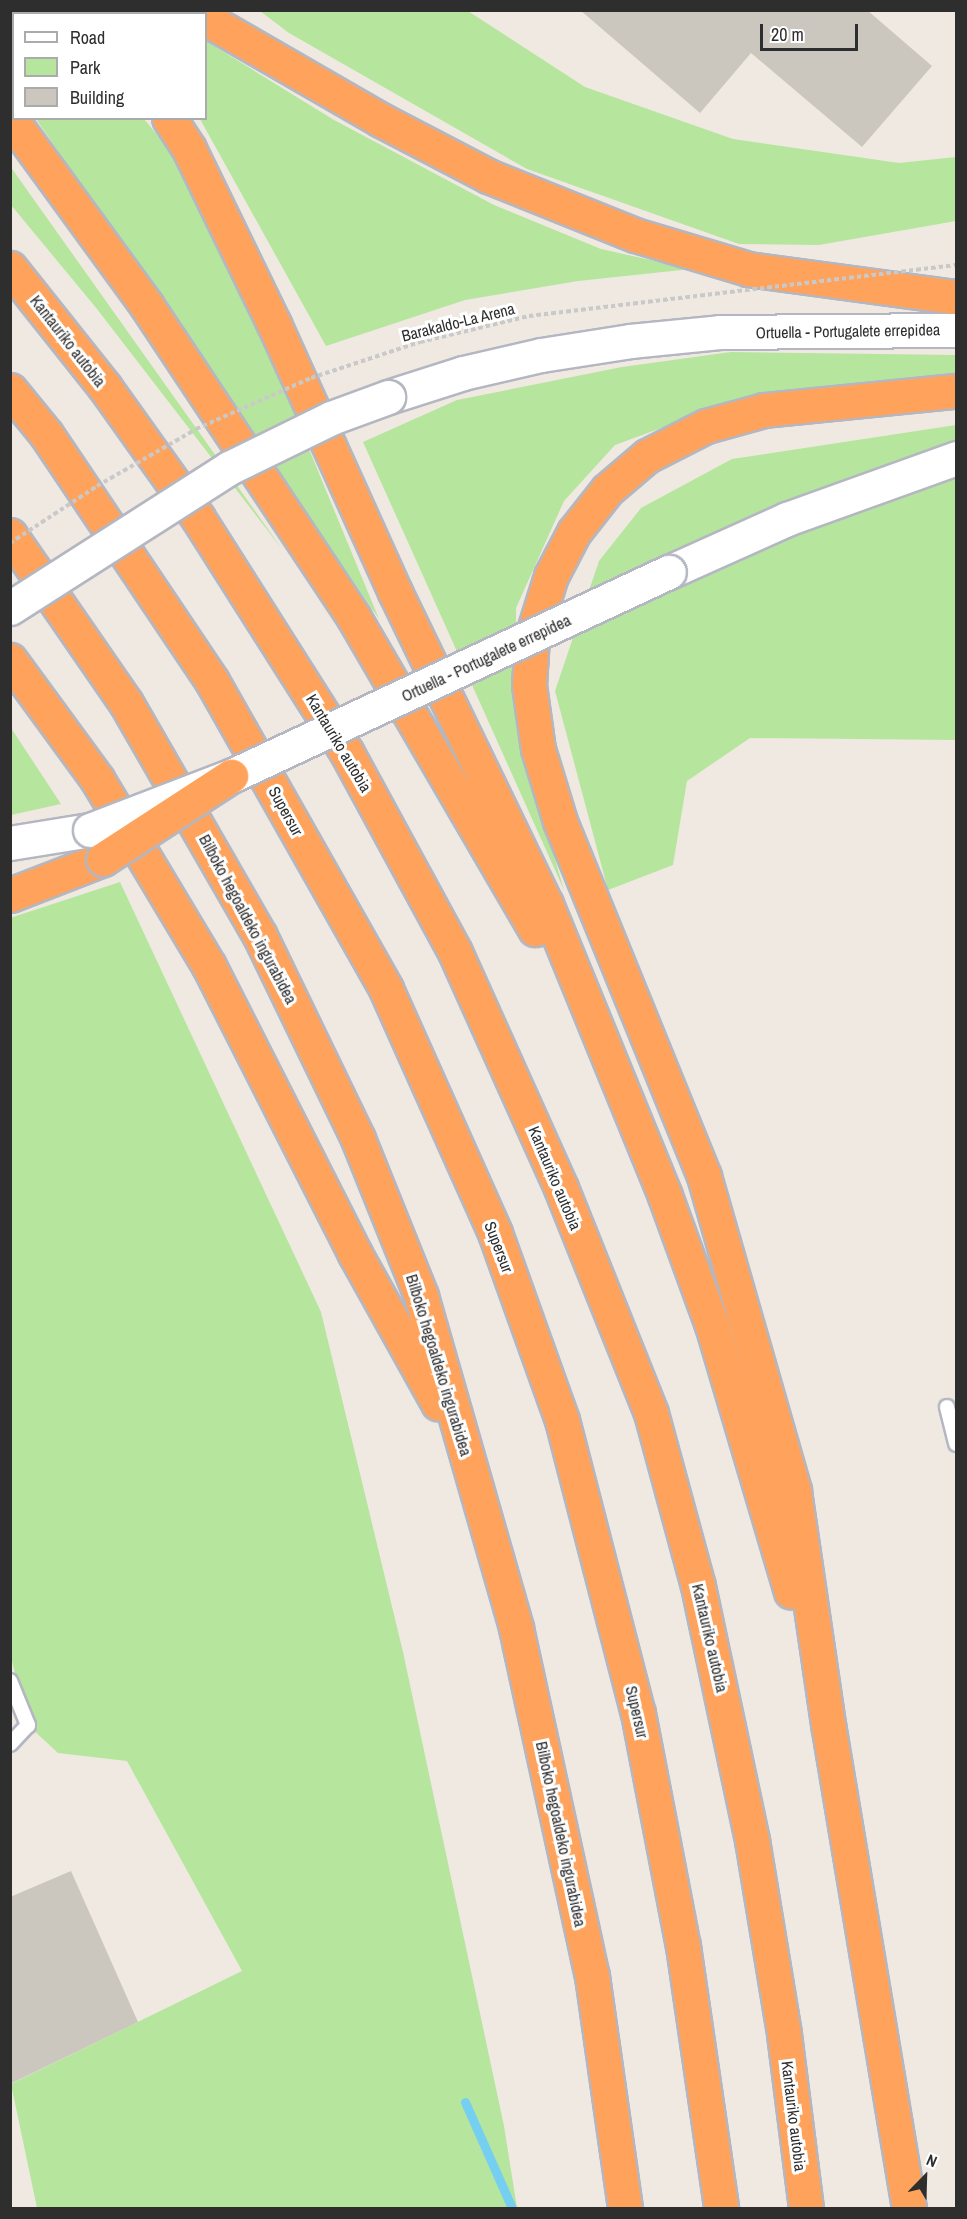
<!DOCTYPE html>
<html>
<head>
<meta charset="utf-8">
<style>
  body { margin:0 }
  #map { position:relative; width:967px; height:2219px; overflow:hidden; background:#efe9e1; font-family:"Archivo Narrow",sans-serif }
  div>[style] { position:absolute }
  .green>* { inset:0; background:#b6e59e }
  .stream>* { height:9px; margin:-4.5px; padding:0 4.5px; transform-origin:4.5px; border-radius:4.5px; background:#75cff0 }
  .building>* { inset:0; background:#cbc7bf }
  .roads { filter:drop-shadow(2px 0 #b4b7c1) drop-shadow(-2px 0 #b4b7c1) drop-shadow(0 2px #b4b7c1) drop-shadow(0 -2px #b4b7c1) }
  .service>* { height:14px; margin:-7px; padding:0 7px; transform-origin:7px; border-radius:7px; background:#fff }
  .tertiary>* { height:33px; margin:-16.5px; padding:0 16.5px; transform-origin:16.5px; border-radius:16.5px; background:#fff }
  .motorway>* { height:33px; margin:-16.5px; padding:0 16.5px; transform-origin:16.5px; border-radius:16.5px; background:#ffa35c }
  .path-bridge>* { height:4px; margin-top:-2px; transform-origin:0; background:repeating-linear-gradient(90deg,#c9c9c9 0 4.5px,transparent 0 7.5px) }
  .bridges { filter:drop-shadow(2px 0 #b4b7c1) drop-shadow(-2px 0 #b4b7c1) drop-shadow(0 2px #b4b7c1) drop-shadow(0 -2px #b4b7c1) }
  .tertiary-bridge>* { height:33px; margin:-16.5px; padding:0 16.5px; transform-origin:16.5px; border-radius:16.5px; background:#fff }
  .motorway-bridge>* { height:33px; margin:-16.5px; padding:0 16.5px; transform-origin:16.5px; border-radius:16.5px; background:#ffa35c }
  span { translate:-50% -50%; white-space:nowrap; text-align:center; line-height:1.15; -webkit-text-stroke:6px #fff; paint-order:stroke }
  .street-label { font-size:16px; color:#2e2e2e }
  .frame { position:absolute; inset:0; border:12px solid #2e2e2e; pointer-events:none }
  .legend { position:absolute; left:12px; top:12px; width:195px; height:108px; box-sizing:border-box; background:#fff; border:2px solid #ababab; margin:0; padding:8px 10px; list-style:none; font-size:18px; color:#2e2e2e }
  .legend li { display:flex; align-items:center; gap:12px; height:30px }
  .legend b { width:30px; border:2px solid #ababab }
  .north { position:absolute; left:895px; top:2147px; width:60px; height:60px; -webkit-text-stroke:4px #fff; paint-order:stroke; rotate:23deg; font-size:16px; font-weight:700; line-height:24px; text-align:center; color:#2e2e2e }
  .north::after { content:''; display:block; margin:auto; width:21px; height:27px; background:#2e2e2e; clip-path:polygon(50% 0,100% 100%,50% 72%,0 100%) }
  .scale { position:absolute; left:760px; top:24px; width:98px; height:27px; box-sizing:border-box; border:3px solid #2e2e2e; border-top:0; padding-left:8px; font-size:18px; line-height:21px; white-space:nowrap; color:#2e2e2e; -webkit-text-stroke:4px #fff; paint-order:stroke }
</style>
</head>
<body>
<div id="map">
  <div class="green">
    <div style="clip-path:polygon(10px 11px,38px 13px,14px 14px,13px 87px)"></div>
    <div style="clip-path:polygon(260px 11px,468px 11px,585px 87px,733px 139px,899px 163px,956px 157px,956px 221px,819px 245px,739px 244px,527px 169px,289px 33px)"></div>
    <div style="clip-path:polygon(206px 41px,334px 120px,494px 205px,601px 249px,691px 269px,578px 281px,465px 300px,326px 346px,200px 119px,206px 118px)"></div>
    <div style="clip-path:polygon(36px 119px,144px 119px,175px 156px,276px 369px,379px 619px)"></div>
    <div style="clip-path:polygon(10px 166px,282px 549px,97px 309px,11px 205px)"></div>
    <div style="clip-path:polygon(731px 352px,956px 355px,956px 378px,713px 409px,615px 445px,564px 501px,516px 608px,516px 725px,564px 890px,363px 442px,457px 400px,622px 367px)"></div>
    <div style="clip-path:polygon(956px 425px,956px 740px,750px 738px,687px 781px,673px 865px,608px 890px,555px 691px,599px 561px,641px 508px,732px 459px)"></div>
    <div style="clip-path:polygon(10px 728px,11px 728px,61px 804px,11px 815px)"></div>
    <div style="clip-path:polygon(120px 882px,321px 1312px,403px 1652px,504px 2126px,517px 2208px,37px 2208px,11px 2084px,242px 1971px,127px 1761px,58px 1753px,28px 1725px,11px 1657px,10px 918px)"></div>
  </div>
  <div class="stream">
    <div style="left:465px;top:2102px;width:116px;rotate:66.1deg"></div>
  </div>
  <div class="building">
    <div style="clip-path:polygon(580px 10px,867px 10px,932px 66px,862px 147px,751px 53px,700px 113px)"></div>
    <div style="clip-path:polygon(71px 1871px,138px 2022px,10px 2084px,10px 1897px)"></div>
  </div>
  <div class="roads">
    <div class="service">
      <div style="left:947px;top:1407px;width:38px;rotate:76deg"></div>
      <div style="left:10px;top:1681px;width:48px;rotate:67.8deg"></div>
      <div style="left:28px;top:1725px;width:26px;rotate:133deg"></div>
    </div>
    <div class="tertiary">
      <div style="left:388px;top:397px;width:79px;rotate:-17.7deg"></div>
      <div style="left:463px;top:373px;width:80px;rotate:-13deg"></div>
      <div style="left:541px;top:355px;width:90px;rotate:-8.9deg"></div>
      <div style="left:630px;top:341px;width:90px;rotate:-5.7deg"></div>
      <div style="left:720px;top:332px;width:236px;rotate:-0.5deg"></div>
      <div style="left:669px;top:572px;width:129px;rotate:-24.2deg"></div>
      <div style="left:787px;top:519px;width:180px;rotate:-19.8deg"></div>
      <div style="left:10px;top:843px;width:81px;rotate:-9.2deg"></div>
    </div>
    <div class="motorway">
      <div style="left:73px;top:10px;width:6px;rotate:45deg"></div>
      <div style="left:206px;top:19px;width:202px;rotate:30deg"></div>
      <div style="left:381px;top:120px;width:121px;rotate:27.6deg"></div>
      <div style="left:488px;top:176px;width:158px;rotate:21.9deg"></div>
      <div style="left:635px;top:235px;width:118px;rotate:16.7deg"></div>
      <div style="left:748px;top:269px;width:210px;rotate:7.7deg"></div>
      <div style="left:10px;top:118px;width:233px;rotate:53.9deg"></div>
      <div style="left:147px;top:306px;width:374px;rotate:56.4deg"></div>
      <div style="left:354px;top:618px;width:360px;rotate:59.8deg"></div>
      <div style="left:169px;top:118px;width:37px;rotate:57deg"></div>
      <div style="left:189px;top:149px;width:195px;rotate:64.1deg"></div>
      <div style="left:274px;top:324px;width:294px;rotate:65.7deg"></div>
      <div style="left:395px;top:592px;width:347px;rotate:64.2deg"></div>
      <div style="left:546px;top:904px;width:315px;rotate:67.8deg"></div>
      <div style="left:665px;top:1196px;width:137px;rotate:70deg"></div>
      <div style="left:712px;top:1325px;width:278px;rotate:73.5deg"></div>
      <div style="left:10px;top:268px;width:151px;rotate:51.5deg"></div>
      <div style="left:104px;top:386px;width:162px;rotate:54.5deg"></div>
      <div style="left:198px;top:518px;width:278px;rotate:57.6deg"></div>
      <div style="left:347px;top:753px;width:226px;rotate:61.5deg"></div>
      <div style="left:455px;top:952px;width:259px;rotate:65.8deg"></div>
      <div style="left:561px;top:1188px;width:242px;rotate:68.2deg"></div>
      <div style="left:651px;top:1413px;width:179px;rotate:74.8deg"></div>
      <div style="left:698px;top:1586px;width:260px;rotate:78deg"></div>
      <div style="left:752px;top:1840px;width:197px;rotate:80.6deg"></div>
      <div style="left:784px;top:2034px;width:175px;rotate:82.8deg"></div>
      <div style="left:10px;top:390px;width:57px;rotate:50.7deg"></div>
      <div style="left:46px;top:434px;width:298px;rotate:56.1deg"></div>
      <div style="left:212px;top:681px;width:354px;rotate:60.5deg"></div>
      <div style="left:386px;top:989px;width:267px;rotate:65.9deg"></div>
      <div style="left:495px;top:1233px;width:199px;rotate:70.3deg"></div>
      <div style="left:562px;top:1420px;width:303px;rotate:75.5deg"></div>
      <div style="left:638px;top:1713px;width:237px;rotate:79.1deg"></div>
      <div style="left:683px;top:1946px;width:265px;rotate:81.7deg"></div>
      <div style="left:10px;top:535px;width:204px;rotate:55.4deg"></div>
      <div style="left:126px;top:703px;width:269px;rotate:60.1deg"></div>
      <div style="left:260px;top:936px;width:225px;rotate:64.2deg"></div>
      <div style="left:358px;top:1139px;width:169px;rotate:68.1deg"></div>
      <div style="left:421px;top:1296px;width:345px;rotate:74deg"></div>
      <div style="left:516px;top:1628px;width:356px;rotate:77.7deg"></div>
      <div style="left:592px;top:1976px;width:234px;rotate:81.9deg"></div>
      <div style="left:10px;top:660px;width:147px;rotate:53.8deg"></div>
      <div style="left:97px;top:779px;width:218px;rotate:59.1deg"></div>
      <div style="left:209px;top:966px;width:323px;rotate:63.1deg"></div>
      <div style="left:355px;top:1254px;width:171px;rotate:60.9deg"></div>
      <div style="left:10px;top:895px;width:100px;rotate:-21.2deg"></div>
      <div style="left:909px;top:2208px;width:491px;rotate:-99.5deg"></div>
      <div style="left:828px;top:1724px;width:236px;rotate:-98.3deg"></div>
      <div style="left:794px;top:1490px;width:327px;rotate:-106deg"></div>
      <div style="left:704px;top:1176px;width:383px;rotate:-112.1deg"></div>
      <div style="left:560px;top:821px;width:75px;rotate:-107deg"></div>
      <div style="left:538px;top:749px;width:65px;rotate:-98deg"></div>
      <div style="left:529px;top:685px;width:48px;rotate:-86.4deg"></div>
      <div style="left:532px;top:637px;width:64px;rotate:-72.7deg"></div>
      <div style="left:551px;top:576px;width:50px;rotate:-62.4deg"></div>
      <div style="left:574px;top:532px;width:53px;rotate:-51.8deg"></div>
      <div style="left:607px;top:490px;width:52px;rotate:-40.4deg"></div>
      <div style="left:647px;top:456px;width:66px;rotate:-27deg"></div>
      <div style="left:706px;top:426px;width:60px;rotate:-15.4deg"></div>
      <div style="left:764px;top:410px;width:193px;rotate:-5.7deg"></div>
    </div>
  </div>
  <div class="path-bridge">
    <div style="left:10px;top:543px;width:104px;rotate:-33.2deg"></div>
    <div style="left:97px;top:486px;width:114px;rotate:-29.9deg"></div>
    <div style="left:196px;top:429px;width:126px;rotate:-23.9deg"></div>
    <div style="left:311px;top:378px;width:115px;rotate:-18.3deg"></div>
    <div style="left:420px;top:342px;width:112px;rotate:-13.4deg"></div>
    <div style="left:529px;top:316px;width:430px;rotate:-6.8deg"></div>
  </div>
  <div class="bridges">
    <div class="tertiary-bridge">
      <div style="left:10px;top:608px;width:260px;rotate:-32.6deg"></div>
      <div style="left:229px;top:468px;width:114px;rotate:-26.1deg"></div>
      <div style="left:331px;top:418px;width:61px;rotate:-20.2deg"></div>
      <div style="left:90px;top:830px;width:151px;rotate:-21deg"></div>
      <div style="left:231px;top:776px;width:483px;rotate:-25deg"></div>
    </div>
    <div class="motorway-bridge">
      <div style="left:103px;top:859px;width:153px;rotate:-33deg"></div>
    </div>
  </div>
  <div class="street-label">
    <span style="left:458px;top:322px;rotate:-14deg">Barakaldo-La Arena</span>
    <span style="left:848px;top:331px;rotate:-1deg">Ortuella - Portugalete errepidea</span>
    <span style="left:68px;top:341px;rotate:52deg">Kantauriko autobia</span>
    <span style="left:486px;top:658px;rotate:-25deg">Ortuella - Portugalete errepidea</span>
    <span style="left:339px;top:743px;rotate:59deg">Kantauriko autobia</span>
    <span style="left:286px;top:811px;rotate:61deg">Supersur</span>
    <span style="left:248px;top:919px;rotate:62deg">Bilboko hegoaldeko ingurabidea</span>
    <span style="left:555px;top:1178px;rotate:67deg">Kantauriko autobia</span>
    <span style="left:499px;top:1247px;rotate:69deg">Supersur</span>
    <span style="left:439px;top:1365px;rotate:73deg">Bilboko hegoaldeko ingurabidea</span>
    <span style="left:710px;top:1638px;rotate:77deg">Kantauriko autobia</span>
    <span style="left:637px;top:1712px;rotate:77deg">Supersur</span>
    <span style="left:561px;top:1834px;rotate:78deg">Bilboko hegoaldeko ingurabidea</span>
    <span style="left:794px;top:2116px;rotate:83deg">Kantauriko autobia</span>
  </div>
  <div class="frame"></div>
  <ul class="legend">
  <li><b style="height:8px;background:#fff"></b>Road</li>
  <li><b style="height:16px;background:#b6e59e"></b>Park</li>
  <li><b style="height:16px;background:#cbc7bf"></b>Building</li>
  </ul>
  <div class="north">N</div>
  <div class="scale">20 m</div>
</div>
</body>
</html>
